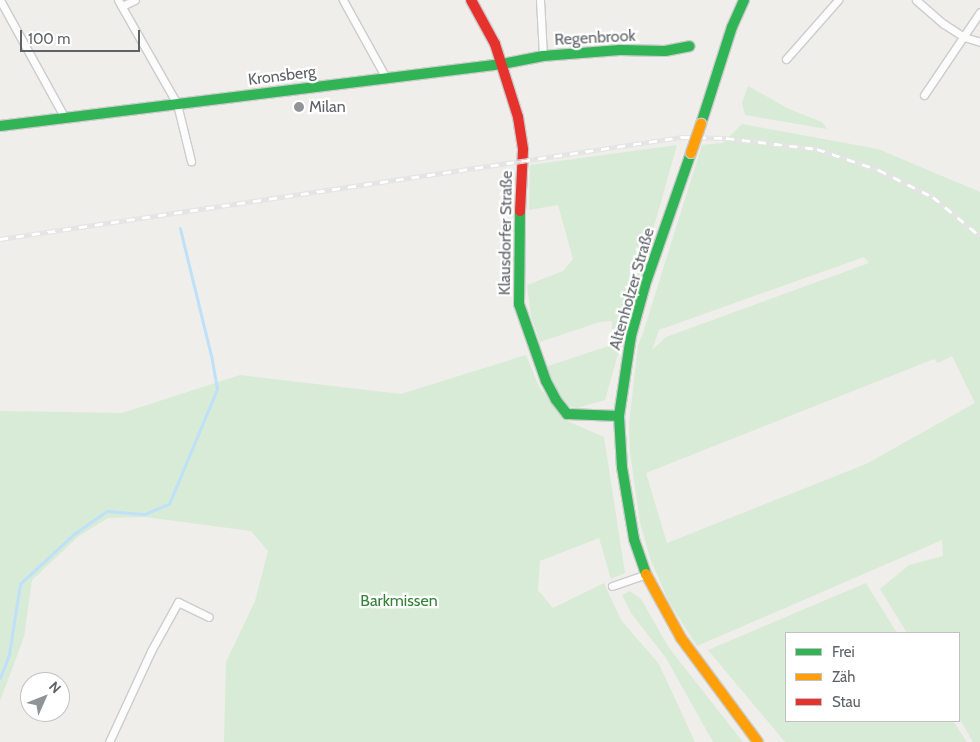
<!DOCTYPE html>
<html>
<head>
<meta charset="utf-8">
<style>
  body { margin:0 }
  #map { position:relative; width:980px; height:742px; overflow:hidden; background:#efeeea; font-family:Cabin,sans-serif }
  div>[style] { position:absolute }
  .green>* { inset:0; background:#d8ebd6 }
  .stream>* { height:2.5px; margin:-1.25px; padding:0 1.25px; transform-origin:1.25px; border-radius:1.25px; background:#bfe0f9 }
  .roads { filter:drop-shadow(1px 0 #cbcccc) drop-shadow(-1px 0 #cbcccc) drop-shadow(0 1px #cbcccc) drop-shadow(0 -1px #cbcccc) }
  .street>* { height:7px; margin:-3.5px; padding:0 3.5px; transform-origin:3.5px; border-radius:3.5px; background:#fdfcfc }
  .fast>* { height:10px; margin:-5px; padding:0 5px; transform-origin:5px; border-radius:5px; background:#30b455 }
  .slow>* { height:10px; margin:-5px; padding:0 5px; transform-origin:5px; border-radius:5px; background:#ff9f0a }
  .jam>* { height:10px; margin:-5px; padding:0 5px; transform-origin:5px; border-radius:5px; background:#e5322d }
  .rail>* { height:4.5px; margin-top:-2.25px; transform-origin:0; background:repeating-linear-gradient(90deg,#fff 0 8px,#e4e4e4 0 16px); box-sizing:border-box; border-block:1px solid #e4e4e4 }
  .bridges { filter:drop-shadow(1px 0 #cacacb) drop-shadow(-1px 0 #cacacb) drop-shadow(0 1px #cacacb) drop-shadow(0 -1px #cacacb) }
  .slow-bridge>* { height:10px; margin:-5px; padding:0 5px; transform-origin:5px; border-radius:5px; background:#ff9f0a }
  .dots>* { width:14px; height:14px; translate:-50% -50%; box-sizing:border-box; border:2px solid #fff; border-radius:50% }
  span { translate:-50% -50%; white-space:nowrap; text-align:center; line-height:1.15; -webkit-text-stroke:4.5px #fff; paint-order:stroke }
  .street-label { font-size:16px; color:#5f6368 }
  .poi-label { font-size:16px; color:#5f6368 }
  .left { translate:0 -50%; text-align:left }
  .park-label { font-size:16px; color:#348238 }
  .legend { position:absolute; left:785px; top:632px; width:175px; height:90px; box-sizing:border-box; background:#fff; border:1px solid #bfc1c3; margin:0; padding:6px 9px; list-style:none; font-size:15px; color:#5f6368 }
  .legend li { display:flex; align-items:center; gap:10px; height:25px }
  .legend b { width:25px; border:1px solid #bfc1c3 }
  .north { position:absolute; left:20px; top:672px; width:50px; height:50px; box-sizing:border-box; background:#fff; border:1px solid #bfc1c3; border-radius:50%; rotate:46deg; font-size:14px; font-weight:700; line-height:20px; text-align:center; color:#5f6368 }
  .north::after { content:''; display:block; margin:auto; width:18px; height:22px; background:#919496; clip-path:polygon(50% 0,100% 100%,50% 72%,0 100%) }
  .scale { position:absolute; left:20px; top:30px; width:120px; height:22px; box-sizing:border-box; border:2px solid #5f6368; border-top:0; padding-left:6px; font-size:15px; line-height:18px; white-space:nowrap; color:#5f6368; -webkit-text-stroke:4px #fff; paint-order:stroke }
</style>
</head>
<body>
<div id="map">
  <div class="green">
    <div style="clip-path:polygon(748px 86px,789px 109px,822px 122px,827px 129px,745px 115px,742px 103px)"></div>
    <div style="clip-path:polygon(evenodd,742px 124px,878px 149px,980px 192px,980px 742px,973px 742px,959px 718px,959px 633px,907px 633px,880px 589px,909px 565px,943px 556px,942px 540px,697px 646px,669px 602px,651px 561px,640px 523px,630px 452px,629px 424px,638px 345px,642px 336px,702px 145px,723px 143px,742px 124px,864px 257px,869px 263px,666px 337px,652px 350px,659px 330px,864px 257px,742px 124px,952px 356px,975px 403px,866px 464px,667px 543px,646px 473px,934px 359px,938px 363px,952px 356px)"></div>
    <div style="clip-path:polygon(677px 145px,605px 400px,577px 408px,570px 407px,561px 396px,545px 367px,612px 345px,612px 321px,600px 322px,540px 342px,531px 316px,527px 285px,563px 271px,573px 259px,558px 205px,529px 210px,530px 165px)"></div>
    <div style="clip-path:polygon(526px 355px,539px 387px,567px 421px,604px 437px,625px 573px,611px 579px,599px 538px,540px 561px,538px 590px,553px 608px,604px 583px,621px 620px,659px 664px,695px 742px,224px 742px,226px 662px,255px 601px,268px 551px,251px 531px,145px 517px,108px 518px,79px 536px,32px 580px,24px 637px,0 701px,0 411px,122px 413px,240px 375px,401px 394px)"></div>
    <div style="clip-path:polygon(866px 583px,897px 633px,786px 633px,786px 721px,953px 721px,967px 742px,785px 742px,708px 650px)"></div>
    <div style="clip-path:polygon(630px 591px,641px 599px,669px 648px,743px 742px,713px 742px,666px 658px,631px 613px,622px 595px)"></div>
  </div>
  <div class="stream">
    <div style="left:0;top:678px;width:26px;rotate:-69deg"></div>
    <div style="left:9px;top:654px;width:71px;rotate:-81.1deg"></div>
    <div style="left:20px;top:584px;width:74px;rotate:-42.8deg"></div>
    <div style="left:74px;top:534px;width:40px;rotate:-34.9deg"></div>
    <div style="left:107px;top:511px;width:38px;rotate:5deg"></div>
    <div style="left:145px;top:514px;width:26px;rotate:-23deg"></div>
    <div style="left:169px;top:504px;width:125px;rotate:-67.3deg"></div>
    <div style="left:217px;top:389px;width:34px;rotate:-100deg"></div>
    <div style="left:211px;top:356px;width:131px;rotate:-103.7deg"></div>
  </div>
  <div class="roads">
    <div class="street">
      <div style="left:0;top:0;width:135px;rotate:61.2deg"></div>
      <div style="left:118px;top:0;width:120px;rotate:60.4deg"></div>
      <div style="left:177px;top:104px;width:59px;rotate:76.2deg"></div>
      <div style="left:343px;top:0;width:89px;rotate:61.1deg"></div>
      <div style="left:540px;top:0;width:56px;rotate:86.9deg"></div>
      <div style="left:916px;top:0;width:37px;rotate:41deg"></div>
      <div style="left:944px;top:24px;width:24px;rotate:33deg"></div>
      <div style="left:964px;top:37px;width:17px;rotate:17deg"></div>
      <div style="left:122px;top:6px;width:14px;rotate:-25deg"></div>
      <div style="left:786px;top:59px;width:79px;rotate:-48.6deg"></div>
      <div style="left:924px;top:95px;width:100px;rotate:-56deg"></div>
      <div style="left:612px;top:586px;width:36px;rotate:-19deg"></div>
      <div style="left:109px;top:742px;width:100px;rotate:-65.2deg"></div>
      <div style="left:151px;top:651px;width:56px;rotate:-61.1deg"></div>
      <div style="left:178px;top:602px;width:34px;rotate:26deg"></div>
    </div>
    <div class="fast">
      <div style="left:701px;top:124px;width:102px;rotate:-72.3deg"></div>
      <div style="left:732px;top:27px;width:30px;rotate:-66deg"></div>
      <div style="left:0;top:126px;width:506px;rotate:-7.04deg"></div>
      <div style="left:502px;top:64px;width:42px;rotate:-11deg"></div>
      <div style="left:543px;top:56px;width:77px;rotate:-4.5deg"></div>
      <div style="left:620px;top:50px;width:45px;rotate:1.3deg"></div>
      <div style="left:665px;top:51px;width:25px;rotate:-11deg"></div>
      <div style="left:520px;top:211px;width:93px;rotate:90.6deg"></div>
      <div style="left:519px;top:304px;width:82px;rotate:70.7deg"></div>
      <div style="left:546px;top:381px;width:21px;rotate:62deg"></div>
      <div style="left:556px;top:400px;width:18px;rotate:52deg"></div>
      <div style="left:567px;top:414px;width:52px;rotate:2.2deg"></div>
      <div style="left:646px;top:574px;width:37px;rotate:-109deg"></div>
      <div style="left:634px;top:539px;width:73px;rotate:-99.5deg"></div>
      <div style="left:622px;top:467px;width:51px;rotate:-93.4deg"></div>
      <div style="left:619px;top:416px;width:81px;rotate:-81.5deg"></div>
      <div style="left:631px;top:336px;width:53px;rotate:-74.6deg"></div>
      <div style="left:645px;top:285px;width:140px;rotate:-70.8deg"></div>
    </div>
    <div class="slow">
      <div style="left:646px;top:574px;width:73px;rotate:61.3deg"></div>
      <div style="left:681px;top:638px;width:129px;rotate:53.5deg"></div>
    </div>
    <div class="jam">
      <div style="left:471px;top:0;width:50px;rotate:61.4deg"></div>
      <div style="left:495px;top:44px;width:77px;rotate:72.5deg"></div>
      <div style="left:518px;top:117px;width:33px;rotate:81deg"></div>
      <div style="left:523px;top:150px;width:61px;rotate:92.8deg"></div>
    </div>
  </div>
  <div class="rail">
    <div style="left:0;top:239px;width:690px;rotate:-8.51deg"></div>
    <div style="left:682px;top:137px;width:44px;rotate:1.3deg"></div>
    <div style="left:726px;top:138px;width:92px;rotate:6.9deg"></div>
    <div style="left:817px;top:149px;width:16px;rotate:18deg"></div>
    <div style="left:832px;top:154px;width:50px;rotate:18.8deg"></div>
    <div style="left:879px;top:170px;width:60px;rotate:26.6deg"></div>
    <div style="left:933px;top:197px;width:61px;rotate:39.7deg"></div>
  </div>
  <div class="bridges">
    <div class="slow-bridge">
      <div style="left:691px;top:153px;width:31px;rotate:-71deg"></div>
    </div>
  </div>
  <div class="dots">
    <div style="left:299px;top:107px;background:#919496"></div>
  </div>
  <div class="street-label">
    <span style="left:595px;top:38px;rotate:-3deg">Regenbrook</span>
    <span style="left:282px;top:76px;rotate:-7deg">Kronsberg</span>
    <span style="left:506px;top:233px;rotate:-89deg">Klausdorfer Straße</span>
    <span style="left:632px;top:289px;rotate:-74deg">Altenholzer Straße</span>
  </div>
  <div class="poi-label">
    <span class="left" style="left:309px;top:107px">Milan</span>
  </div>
  <div class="park-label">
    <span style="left:399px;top:601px">Barkmissen</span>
  </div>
  <ul class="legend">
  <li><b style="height:6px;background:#30b455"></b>Frei</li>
  <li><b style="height:6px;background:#ff9f0a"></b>Zäh</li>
  <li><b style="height:6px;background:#e5322d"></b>Stau</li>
  </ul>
  <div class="north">N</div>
  <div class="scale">100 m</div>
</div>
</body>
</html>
